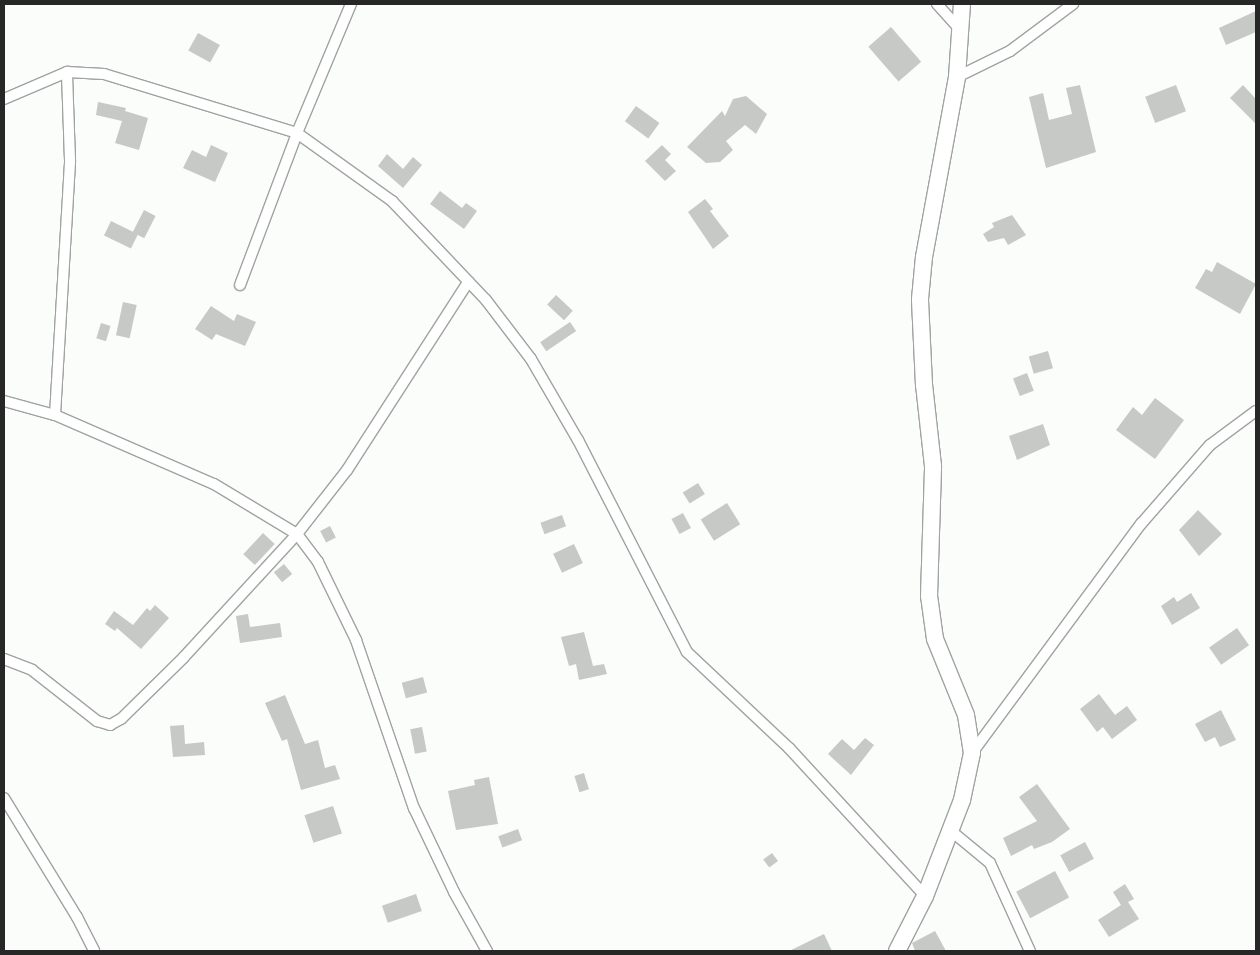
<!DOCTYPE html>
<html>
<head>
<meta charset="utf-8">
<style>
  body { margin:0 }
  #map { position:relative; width:1260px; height:955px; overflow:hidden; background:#fafdfa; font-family:"Playfair Display",serif }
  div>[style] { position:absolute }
  .building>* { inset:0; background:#c6c9c6; transform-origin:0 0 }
  .roads { filter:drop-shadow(1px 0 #a0a3a1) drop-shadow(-1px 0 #a0a3a1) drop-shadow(0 1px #a0a3a1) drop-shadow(0 -1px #a0a3a1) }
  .minor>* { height:10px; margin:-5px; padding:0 5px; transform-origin:5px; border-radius:5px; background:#fff }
  .trunk>* { height:16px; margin:-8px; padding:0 8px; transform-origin:8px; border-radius:8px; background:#fff }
  span { translate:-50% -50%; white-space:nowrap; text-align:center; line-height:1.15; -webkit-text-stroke:4px #fafdfa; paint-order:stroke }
  .frame { position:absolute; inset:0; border:5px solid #262726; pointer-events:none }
</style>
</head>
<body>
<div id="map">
  <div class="building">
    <div style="clip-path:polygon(1256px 11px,1256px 32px,1226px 45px,1219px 28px)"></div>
    <div style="left:891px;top:27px;width:46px;height:30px;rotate:49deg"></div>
    <div style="left:198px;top:33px;width:25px;height:20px;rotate:29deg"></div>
    <div style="clip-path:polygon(1080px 85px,1096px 152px,1046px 168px,1029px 97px,1043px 93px,1049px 120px,1072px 114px,1066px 88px)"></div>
    <div style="left:1176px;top:85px;width:28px;height:33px;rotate:69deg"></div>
    <div style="clip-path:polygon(1243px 85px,1256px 99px,1256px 124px,1230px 98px)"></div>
    <div style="clip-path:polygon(746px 96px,767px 114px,756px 134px,745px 125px,726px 141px,733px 150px,720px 162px,706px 163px,687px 147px,722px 111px,725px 116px,733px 99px)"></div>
    <div style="clip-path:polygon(98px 102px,126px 108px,125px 111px,148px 118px,139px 150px,115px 143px,122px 121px,96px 115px)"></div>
    <div style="left:636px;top:106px;width:29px;height:19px;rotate:36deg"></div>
    <div style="clip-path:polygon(211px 145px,228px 153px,215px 182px,183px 168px,192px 150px,206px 157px)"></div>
    <div style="clip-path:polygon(662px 145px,671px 154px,665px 160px,676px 171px,665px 181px,645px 161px)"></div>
    <div style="clip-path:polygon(387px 154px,403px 169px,413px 157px,422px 165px,403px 188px,378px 166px)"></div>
    <div style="clip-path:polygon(440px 191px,462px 208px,466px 203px,477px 211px,464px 229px,430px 204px)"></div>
    <div style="clip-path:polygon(705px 199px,713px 209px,710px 211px,729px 236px,713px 249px,688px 212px)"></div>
    <div style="left:144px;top:210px;width:13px;height:25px;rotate:27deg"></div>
    <div style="clip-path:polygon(1012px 215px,1026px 235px,1008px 245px,1004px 238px,988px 242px,983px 234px,994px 227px,992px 223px)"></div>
    <div style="left:111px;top:221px;width:30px;height:16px;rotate:26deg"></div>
    <div style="clip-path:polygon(1217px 262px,1256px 284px,1240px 314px,1195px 288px,1206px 269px,1212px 272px)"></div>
    <div style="left:556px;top:295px;width:23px;height:13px;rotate:43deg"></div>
    <div style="left:123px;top:302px;width:14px;height:34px;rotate:12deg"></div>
    <div style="clip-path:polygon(211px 306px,234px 321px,237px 314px,256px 322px,245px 346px,216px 334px,212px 340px,195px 329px)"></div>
    <div style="left:570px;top:322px;width:11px;height:36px;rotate:56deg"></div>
    <div style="left:101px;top:323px;width:10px;height:16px;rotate:17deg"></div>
    <div style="left:1048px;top:351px;width:18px;height:20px;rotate:74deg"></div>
    <div style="left:1027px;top:373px;width:19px;height:15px;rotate:69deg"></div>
    <div style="clip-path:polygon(1155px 398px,1184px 420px,1155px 459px,1116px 430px,1133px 407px,1142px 415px)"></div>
    <div style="clip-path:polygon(1043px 424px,1050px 445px,1017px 460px,1009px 436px)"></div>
    <div style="left:698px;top:483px;width:13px;height:18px;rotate:58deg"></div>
    <div style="left:727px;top:503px;width:25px;height:31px;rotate:58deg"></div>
    <div style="clip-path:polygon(1198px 510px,1222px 534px,1199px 556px,1179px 530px)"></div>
    <div style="left:683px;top:513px;width:17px;height:13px;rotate:62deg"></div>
    <div style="left:562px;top:515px;width:12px;height:23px;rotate:70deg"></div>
    <div style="left:330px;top:526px;width:13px;height:11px;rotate:63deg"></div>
    <div style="left:263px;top:533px;width:16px;height:29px;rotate:43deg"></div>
    <div style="left:574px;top:544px;width:21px;height:23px;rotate:65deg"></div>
    <div style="left:284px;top:564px;width:13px;height:13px;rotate:51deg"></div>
    <div style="clip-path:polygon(1191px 593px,1200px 608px,1172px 625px,1161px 606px,1174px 597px,1177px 602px)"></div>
    <div style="clip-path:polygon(155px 605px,169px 618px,141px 649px,117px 628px,115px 631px,105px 624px,114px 611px,133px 625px,147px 608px,150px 611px)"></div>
    <div style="clip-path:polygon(248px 614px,250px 627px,280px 623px,282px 637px,240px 643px,236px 616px)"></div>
    <div style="left:1237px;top:628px;width:21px;height:34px;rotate:55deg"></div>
    <div style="clip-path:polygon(584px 632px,593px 666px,604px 664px,607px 674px,579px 680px,576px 664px,569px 666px,561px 637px)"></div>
    <div style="left:423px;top:677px;width:16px;height:22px;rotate:75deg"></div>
    <div style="clip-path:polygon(1099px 694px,1115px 715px,1127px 706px,1137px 720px,1112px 739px,1103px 727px,1097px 732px,1080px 709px)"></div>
    <div style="clip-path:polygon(285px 695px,305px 744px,318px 740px,325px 768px,335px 765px,340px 779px,301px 790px,287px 739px,282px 741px,265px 703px)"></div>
    <div style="clip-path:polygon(1221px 710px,1236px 740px,1220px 747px,1215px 737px,1205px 742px,1195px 724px)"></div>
    <div style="clip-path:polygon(184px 725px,185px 744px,204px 742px,205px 755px,173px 757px,170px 726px)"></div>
    <div style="left:422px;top:727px;width:25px;height:12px;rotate:79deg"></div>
    <div style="clip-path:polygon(865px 738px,874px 745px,851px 775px,828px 754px,842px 739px,854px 750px)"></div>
    <div style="left:584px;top:773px;width:17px;height:10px;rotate:73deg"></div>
    <div style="clip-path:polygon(489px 777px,498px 824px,456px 830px,448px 791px,475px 785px,474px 780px)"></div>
    <div style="clip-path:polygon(1037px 784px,1070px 829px,1052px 842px,1034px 849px,1032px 845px,1011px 856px,1003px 838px,1037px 821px,1019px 797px)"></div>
    <div style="left:333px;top:806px;width:29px;height:30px;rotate:72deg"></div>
    <div style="left:518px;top:829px;width:12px;height:21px;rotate:70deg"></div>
    <div style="left:1085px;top:842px;width:19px;height:28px;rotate:62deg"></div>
    <div style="left:772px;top:853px;width:10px;height:11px;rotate:53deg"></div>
    <div style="left:1055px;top:871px;width:30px;height:44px;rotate:62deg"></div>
    <div style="clip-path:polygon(1125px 884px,1134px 899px,1128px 902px,1139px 919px,1109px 937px,1098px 920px,1121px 905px,1113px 892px)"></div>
    <div style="left:416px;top:894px;width:18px;height:36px;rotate:71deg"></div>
    <div style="clip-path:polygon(935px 931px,946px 951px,915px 951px,912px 943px)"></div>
    <div style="clip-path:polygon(824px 934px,832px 951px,789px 951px)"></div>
  </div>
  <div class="roads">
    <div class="minor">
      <div style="left:937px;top:4px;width:36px;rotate:48deg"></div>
      <div style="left:957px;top:77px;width:59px;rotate:-26.1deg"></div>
      <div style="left:1010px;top:51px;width:79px;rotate:-36.7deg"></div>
      <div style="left:4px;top:99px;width:69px;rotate:-23.2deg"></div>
      <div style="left:240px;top:285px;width:162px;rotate:-69.4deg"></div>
      <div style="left:297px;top:133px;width:140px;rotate:-67.3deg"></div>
      <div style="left:4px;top:401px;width:53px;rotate:15.4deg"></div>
      <div style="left:55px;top:415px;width:173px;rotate:23.5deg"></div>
      <div style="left:214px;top:484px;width:97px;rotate:31.1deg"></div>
      <div style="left:297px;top:534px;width:35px;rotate:53deg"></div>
      <div style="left:318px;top:562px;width:87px;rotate:64deg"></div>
      <div style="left:356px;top:640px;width:178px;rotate:71deg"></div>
      <div style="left:414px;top:808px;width:93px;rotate:64.5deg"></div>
      <div style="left:454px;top:892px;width:68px;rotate:60.8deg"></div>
      <div style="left:55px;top:415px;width:255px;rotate:-86.6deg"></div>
      <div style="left:70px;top:160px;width:88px;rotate:-92deg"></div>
      <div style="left:67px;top:72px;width:37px;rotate:3deg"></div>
      <div style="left:104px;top:74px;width:202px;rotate:17deg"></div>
      <div style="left:297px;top:133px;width:117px;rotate:35.6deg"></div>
      <div style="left:392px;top:201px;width:137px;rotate:46.5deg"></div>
      <div style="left:486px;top:300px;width:74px;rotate:52.7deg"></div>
      <div style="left:531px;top:359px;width:94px;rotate:59.9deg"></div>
      <div style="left:578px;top:440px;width:238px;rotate:62.8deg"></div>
      <div style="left:687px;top:652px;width:140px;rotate:43.3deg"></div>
      <div style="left:789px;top:748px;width:201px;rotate:47.4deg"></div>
      <div style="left:4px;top:659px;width:30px;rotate:21deg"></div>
      <div style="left:32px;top:670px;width:83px;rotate:38.1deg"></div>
      <div style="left:97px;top:721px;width:14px;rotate:17deg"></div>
      <div style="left:110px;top:725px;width:13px;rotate:-29deg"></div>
      <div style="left:121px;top:719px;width:88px;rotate:-44.5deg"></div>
      <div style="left:184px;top:657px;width:167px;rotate:-47.4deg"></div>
      <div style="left:297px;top:534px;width:81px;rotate:-52deg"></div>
      <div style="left:347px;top:470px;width:224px;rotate:-57.2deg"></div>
      <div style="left:972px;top:753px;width:285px;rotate:-53.6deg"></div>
      <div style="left:1141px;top:524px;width:105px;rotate:-48.9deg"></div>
      <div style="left:1210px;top:445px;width:57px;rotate:-36.5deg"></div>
      <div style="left:4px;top:798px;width:140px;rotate:58.5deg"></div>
      <div style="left:77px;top:917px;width:38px;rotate:63deg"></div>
      <div style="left:950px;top:830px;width:52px;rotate:39.5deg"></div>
      <div style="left:990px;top:863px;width:97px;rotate:65.6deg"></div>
    </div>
    <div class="trunk">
      <div style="left:897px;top:951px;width:62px;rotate:-63deg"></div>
      <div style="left:925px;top:896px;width:103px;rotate:-68.9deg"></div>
      <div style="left:962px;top:800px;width:48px;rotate:-78deg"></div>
      <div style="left:972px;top:753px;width:38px;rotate:-99deg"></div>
      <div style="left:966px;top:715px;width:82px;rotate:-112.2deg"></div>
      <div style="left:935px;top:639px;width:43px;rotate:-97.9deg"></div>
      <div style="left:929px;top:596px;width:130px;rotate:-88.2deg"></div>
      <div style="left:933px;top:466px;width:81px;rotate:-96.3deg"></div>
      <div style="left:924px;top:385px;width:86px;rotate:-92.7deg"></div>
      <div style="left:920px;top:299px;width:42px;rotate:-84.6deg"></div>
      <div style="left:924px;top:257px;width:183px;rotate:-79.6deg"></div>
      <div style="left:957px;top:77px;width:73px;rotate:-86.1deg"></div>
    </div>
  </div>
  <div class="frame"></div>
</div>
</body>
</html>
